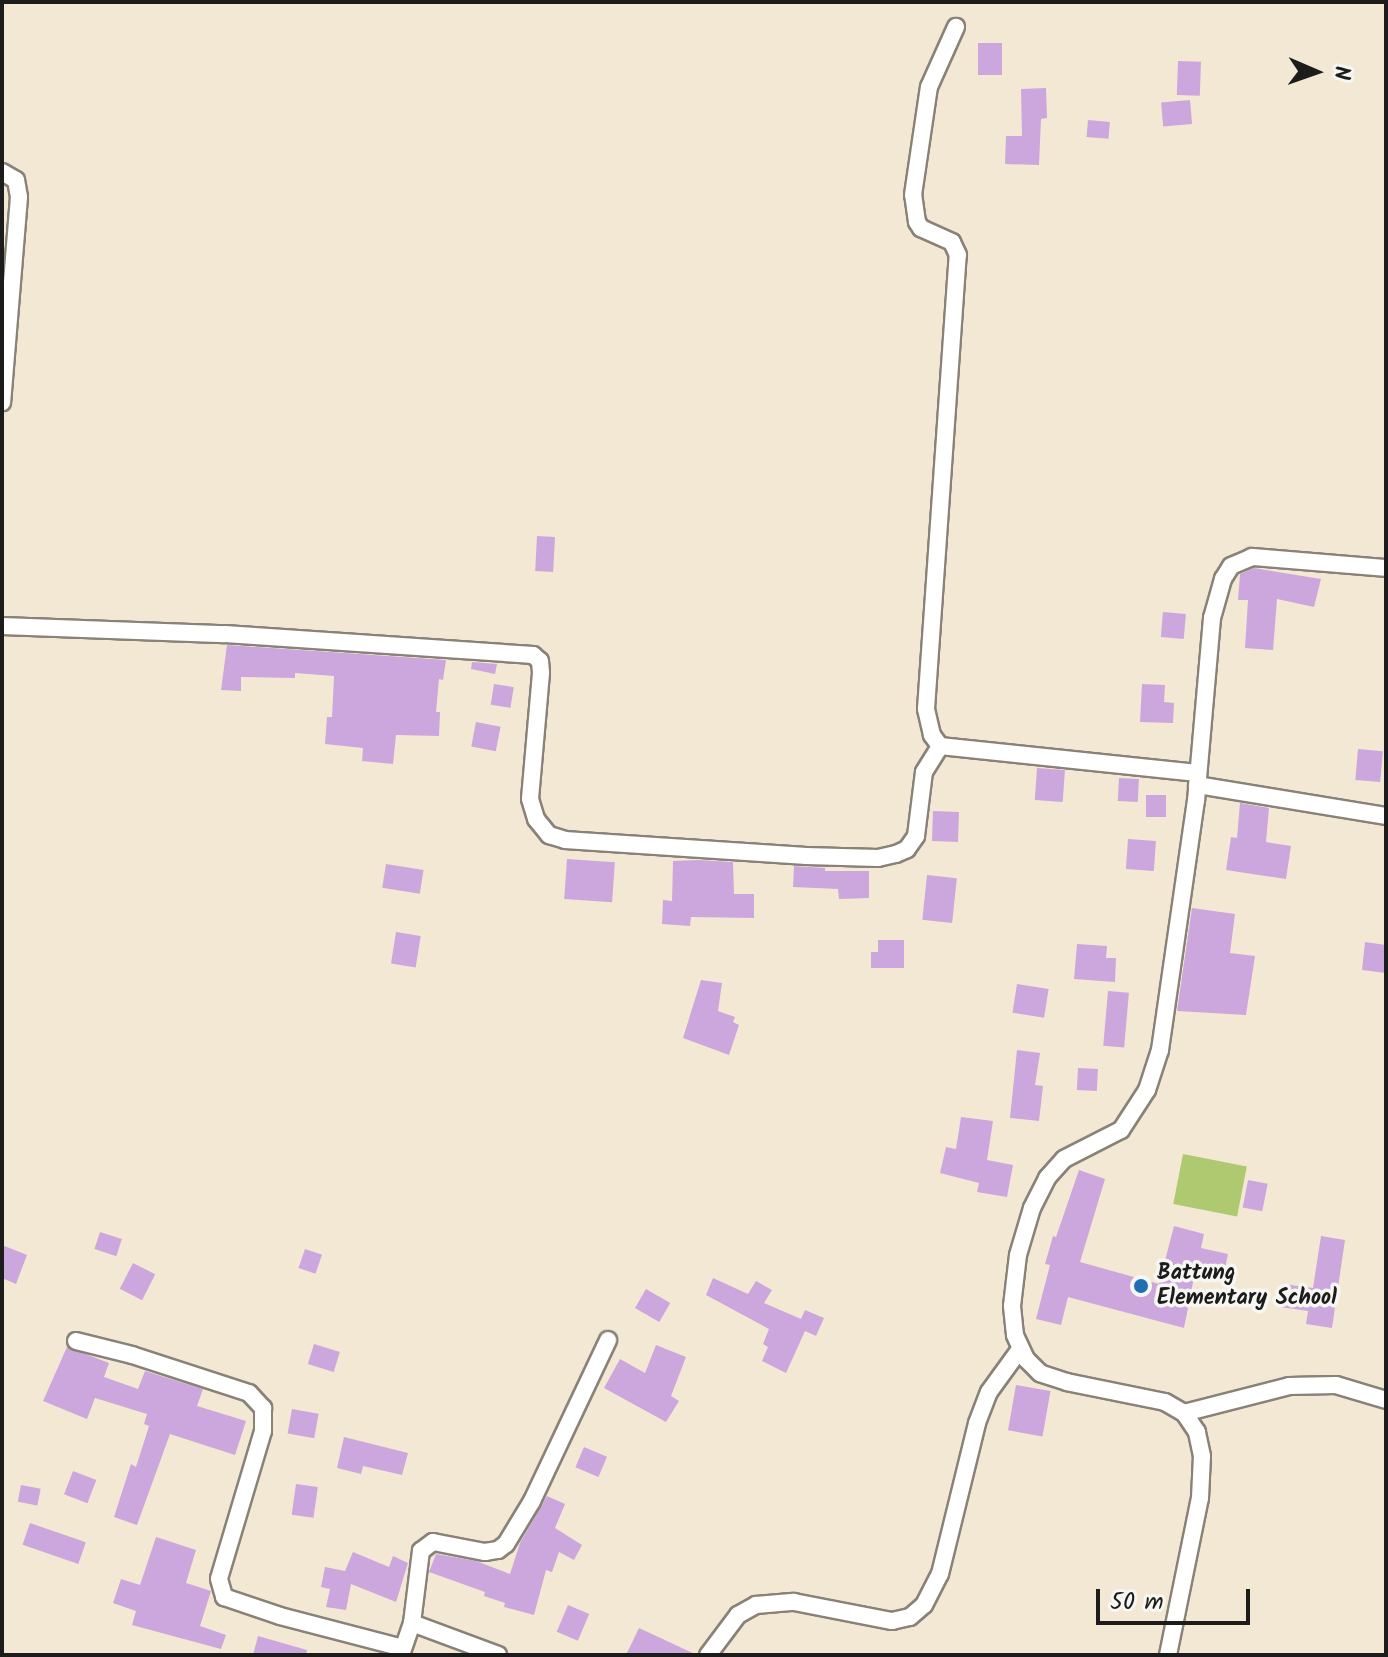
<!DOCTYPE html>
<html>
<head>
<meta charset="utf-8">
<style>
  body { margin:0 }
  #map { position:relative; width:1388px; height:1657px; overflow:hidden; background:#f3e8d4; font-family:Kalam,sans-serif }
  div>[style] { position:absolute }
  .green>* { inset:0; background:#aec96f; transform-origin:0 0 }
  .building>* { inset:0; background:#cca7de; transform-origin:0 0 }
  .roads { filter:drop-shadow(2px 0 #888278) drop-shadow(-2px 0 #888278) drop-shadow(0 2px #888278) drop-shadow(0 -2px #888278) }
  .minor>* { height:16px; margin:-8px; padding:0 8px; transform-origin:8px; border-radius:8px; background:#fff }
  .dots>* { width:22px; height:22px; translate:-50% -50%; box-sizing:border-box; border:4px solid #f6f6f2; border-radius:50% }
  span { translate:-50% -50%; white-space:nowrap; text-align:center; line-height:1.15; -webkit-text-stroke:7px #f6f6f2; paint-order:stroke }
  .poi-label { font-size:22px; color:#1c1c1c; font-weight:700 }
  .left { translate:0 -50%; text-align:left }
  .frame { position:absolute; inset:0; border:4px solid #1c1c1c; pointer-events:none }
  .north { position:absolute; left:1276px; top:32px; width:80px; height:80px; -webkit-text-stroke:6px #f6f6f2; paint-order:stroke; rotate:92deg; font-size:22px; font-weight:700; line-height:32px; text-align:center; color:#1c1c1c }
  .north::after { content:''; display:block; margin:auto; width:28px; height:36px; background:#1c1c1c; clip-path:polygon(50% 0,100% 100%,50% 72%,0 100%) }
  .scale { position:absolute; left:1096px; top:1589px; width:154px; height:36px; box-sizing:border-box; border:4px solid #1c1c1c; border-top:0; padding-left:10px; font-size:24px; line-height:28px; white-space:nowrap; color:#1c1c1c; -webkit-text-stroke:6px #f6f6f2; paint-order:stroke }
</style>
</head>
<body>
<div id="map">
  <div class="green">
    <div style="left:1183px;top:1154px;width:65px;height:51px;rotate:11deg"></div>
  </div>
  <div class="building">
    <div style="left:978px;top:43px;width:24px;height:32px"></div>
    <div style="left:1178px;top:61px;width:23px;height:34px;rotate:2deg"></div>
    <div style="clip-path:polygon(1046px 88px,1047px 118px,1041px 119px,1039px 165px,1005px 164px,1006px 136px,1022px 136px,1021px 89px)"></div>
    <div style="left:1190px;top:100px;width:24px;height:29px;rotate:85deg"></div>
    <div style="left:1088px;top:120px;width:22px;height:17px;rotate:5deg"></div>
    <div style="left:537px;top:536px;width:18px;height:35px;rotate:3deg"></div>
    <div style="clip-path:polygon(1254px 568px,1321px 579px,1314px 607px,1277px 599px,1273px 650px,1245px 648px,1248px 600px,1238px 600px,1240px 574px)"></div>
    <div style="left:1163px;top:612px;width:23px;height:25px;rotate:5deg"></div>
    <div style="clip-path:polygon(227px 645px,446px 660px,443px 680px,439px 679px,436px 712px,440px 712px,439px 736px,396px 735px,393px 764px,362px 761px,363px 748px,325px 744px,327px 717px,332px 717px,334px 676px,295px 673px,295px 678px,241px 677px,241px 691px,221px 690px)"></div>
    <div style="clip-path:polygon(472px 662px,497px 664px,495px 674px,471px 669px)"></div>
    <div style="left:494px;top:684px;width:20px;height:21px;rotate:9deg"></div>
    <div style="clip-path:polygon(1142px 684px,1165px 685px,1164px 702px,1174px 703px,1173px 723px,1140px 722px)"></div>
    <div style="left:476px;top:722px;width:25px;height:25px;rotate:11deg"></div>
    <div style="left:1358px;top:749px;width:25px;height:31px;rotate:5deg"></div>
    <div style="left:1037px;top:768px;width:28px;height:32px;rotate:4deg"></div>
    <div style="left:1119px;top:778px;width:20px;height:23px;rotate:3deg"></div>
    <div style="left:1146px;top:795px;width:20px;height:22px"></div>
    <div style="clip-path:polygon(1240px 803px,1269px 808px,1266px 842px,1291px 846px,1286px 879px,1226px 870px,1231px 837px,1237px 838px)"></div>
    <div style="left:933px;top:811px;width:26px;height:30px;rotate:2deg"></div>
    <div style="left:1128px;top:839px;width:28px;height:30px;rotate:4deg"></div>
    <div style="left:567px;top:859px;width:48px;height:40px;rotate:4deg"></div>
    <div style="clip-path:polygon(698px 860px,733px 862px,734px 894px,754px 894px,754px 918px,691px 917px,690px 926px,662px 924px,663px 900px,672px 901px,673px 861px)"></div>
    <div style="left:386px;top:864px;width:38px;height:24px;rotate:9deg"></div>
    <div style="clip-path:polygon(794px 866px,825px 868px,825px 871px,869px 871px,869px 898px,839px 899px,838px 889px,793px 887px)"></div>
    <div style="left:927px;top:875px;width:30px;height:45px;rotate:6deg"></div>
    <div style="clip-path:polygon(1192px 908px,1235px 914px,1230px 953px,1255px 956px,1246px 1015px,1177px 1011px)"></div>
    <div style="left:396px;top:932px;width:25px;height:32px;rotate:9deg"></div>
    <div style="clip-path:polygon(878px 940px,904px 940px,904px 968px,871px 968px,871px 952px,878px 952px)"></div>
    <div style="clip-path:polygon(1365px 942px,1386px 945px,1386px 973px,1362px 970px)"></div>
    <div style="clip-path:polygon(1077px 944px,1107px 946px,1106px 958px,1116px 958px,1115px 982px,1074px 979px)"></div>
    <div style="clip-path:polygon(701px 980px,722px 983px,718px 1011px,735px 1017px,733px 1022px,739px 1025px,729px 1055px,683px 1038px)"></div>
    <div style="left:1017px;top:984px;width:32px;height:29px;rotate:9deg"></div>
    <div style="left:1108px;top:991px;width:21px;height:55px;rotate:5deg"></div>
    <div style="clip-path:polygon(1017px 1050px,1040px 1053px,1035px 1085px,1043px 1086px,1039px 1121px,1010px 1118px)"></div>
    <div style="left:1078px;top:1068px;width:20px;height:22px;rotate:3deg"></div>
    <div style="clip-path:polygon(961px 1117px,993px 1121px,987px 1160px,1013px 1165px,1007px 1197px,977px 1192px,979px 1183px,940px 1173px,946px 1147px,956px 1149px)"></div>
    <div style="clip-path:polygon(1079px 1170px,1105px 1179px,1080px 1262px,1159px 1284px,1174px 1226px,1204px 1234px,1201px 1248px,1228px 1254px,1224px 1273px,1196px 1267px,1184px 1328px,1068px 1297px,1061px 1325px,1036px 1319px,1050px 1265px,1045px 1264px,1053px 1236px,1056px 1237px)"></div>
    <div style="left:1248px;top:1180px;width:20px;height:28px;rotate:11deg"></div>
    <div style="left:100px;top:1232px;width:23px;height:18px;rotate:18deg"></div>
    <div style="clip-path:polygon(1321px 1236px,1345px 1240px,1332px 1328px,1306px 1324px,1308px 1311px,1280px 1307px,1283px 1284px,1313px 1288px)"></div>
    <div style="clip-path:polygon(2px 1245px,27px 1255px,16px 1284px,2px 1278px)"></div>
    <div style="left:305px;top:1249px;width:18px;height:20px;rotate:19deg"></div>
    <div style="left:133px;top:1263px;width:25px;height:29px;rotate:27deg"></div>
    <div style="clip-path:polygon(713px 1278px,748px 1294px,756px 1281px,772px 1290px,764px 1303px,801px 1319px,805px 1310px,824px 1318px,816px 1336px,805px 1331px,786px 1373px,762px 1361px,768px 1347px,763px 1344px,769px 1329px,706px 1295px)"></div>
    <div style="left:646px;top:1289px;width:28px;height:22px;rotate:30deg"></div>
    <div style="left:314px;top:1344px;width:27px;height:21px;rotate:17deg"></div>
    <div style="clip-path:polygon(656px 1345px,686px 1357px,671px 1396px,679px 1401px,666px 1422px,604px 1388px,620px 1359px,645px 1373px)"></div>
    <div style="clip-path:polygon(67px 1347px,109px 1363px,104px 1377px,138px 1389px,145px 1371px,203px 1389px,197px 1406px,246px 1421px,235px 1455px,170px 1434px,137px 1525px,114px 1517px,131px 1464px,136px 1467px,149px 1426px,144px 1424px,147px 1414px,95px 1398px,87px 1419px,43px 1401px)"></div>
    <div style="left:1016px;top:1385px;width:35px;height:46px;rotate:10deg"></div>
    <div style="left:292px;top:1409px;width:27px;height:25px;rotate:10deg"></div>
    <div style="clip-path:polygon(344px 1437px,408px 1453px,402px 1475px,363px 1466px,361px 1474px,337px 1468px)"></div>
    <div style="left:584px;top:1447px;width:25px;height:22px;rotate:23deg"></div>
    <div style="left:73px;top:1471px;width:25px;height:25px;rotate:21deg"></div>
    <div style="left:296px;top:1484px;width:22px;height:31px;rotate:8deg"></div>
    <div style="left:21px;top:1485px;width:20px;height:17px;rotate:11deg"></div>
    <div style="clip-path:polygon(547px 1496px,565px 1504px,555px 1528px,582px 1545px,574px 1560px,559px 1552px,552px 1572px,546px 1570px,534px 1615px,504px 1607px,505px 1603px,484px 1596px,485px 1592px,429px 1572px,436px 1554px,476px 1561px,510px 1574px,520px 1543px)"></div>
    <div style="left:30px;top:1523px;width:59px;height:23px;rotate:19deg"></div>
    <div style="clip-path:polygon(156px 1537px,196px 1550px,186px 1583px,211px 1591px,200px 1626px,226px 1635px,221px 1649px,132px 1625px,136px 1611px,113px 1603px,121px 1579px,140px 1585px)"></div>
    <div style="clip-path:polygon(353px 1552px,389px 1567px,393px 1556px,408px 1563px,396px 1602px,351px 1584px,346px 1610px,326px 1607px,330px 1589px,321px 1587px,325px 1567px,345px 1571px)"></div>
    <div style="left:568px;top:1605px;width:23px;height:29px;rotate:23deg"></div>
    <div style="clip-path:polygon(639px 1628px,697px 1655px,626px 1655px)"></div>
    <div style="clip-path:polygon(258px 1636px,307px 1650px,306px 1655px,253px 1655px)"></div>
  </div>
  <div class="roads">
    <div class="minor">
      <div style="left:2px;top:172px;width:16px;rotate:30deg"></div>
      <div style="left:16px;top:180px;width:17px;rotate:80deg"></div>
      <div style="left:19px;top:197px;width:206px;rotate:94.7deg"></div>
      <div style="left:2px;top:626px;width:223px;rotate:2.1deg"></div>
      <div style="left:225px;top:634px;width:309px;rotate:3.9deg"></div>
      <div style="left:533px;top:655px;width:9px;rotate:41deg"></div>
      <div style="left:540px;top:661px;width:12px;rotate:85deg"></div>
      <div style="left:541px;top:673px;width:126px;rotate:95deg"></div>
      <div style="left:530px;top:799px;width:21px;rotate:73deg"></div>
      <div style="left:536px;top:819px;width:21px;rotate:51deg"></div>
      <div style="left:549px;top:835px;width:17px;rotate:17deg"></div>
      <div style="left:565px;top:840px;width:242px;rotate:3.8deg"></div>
      <div style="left:806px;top:856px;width:72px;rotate:1.6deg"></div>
      <div style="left:878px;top:858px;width:18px;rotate:-13deg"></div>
      <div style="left:896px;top:854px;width:12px;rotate:-24deg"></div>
      <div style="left:907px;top:849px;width:16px;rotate:-55deg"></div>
      <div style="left:916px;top:836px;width:64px;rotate:-82.9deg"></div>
      <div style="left:924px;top:772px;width:31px;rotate:-58deg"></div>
      <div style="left:940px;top:746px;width:259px;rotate:6deg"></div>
      <div style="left:940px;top:746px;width:14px;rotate:-126deg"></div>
      <div style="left:932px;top:735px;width:27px;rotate:-103deg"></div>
      <div style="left:926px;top:709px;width:455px;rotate:-86deg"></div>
      <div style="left:958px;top:255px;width:14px;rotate:-115deg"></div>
      <div style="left:952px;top:242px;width:34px;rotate:-156deg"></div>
      <div style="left:921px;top:228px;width:7px;rotate:-124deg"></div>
      <div style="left:917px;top:222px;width:27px;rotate:-98deg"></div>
      <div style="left:913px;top:195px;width:109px;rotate:-81.6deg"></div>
      <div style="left:929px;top:87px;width:66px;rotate:-65.8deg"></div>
      <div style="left:1197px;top:785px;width:192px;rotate:9.3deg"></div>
      <div style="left:76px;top:1341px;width:58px;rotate:14deg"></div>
      <div style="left:132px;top:1355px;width:123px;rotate:18deg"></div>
      <div style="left:249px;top:1393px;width:21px;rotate:47deg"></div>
      <div style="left:263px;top:1408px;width:23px;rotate:90deg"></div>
      <div style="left:263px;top:1431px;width:154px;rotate:106.6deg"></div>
      <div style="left:219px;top:1579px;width:19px;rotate:74deg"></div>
      <div style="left:224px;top:1597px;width:59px;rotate:18.7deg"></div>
      <div style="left:280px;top:1616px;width:127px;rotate:14.6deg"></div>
      <div style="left:1184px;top:1413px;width:108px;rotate:-14.4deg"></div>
      <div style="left:1289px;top:1386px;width:47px;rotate:-1.2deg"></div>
      <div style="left:1336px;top:1385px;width:52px;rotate:16.7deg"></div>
      <div style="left:412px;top:1623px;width:92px;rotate:20.4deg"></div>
      <div style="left:401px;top:1655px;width:34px;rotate:-71deg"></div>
      <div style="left:412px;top:1623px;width:73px;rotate:-82.9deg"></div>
      <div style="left:421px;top:1551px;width:15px;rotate:-37deg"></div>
      <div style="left:433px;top:1542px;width:53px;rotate:10.9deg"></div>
      <div style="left:485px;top:1552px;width:13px;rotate:-9deg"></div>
      <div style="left:498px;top:1550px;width:10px;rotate:-37deg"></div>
      <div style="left:506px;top:1544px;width:50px;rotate:-58.8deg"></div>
      <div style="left:532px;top:1501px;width:178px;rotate:-64.7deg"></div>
      <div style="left:708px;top:1655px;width:50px;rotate:-53.1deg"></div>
      <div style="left:738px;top:1615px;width:21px;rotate:-29deg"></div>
      <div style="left:756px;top:1605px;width:38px;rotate:-5deg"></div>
      <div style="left:794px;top:1602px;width:100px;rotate:11deg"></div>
      <div style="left:892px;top:1621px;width:18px;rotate:-13deg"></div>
      <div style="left:910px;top:1617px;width:18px;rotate:-41deg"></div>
      <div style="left:924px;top:1605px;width:35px;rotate:-63deg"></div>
      <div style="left:940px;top:1574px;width:155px;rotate:-76.2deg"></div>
      <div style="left:977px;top:1423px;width:33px;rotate:-69deg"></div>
      <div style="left:989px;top:1392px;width:54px;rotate:-54deg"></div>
      <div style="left:1168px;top:1655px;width:160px;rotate:-78.5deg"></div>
      <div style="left:1200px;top:1498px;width:42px;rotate:-87.3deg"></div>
      <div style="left:1202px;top:1456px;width:25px;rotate:-102deg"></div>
      <div style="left:1197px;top:1432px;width:23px;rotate:-124deg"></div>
      <div style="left:1184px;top:1413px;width:22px;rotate:-150deg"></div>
      <div style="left:1165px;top:1402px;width:100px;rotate:-168.5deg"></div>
      <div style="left:1067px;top:1382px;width:28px;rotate:-162deg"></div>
      <div style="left:1040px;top:1373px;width:20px;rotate:-135deg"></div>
      <div style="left:1026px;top:1359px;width:26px;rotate:-115deg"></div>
      <div style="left:1015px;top:1335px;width:29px;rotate:-96deg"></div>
      <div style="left:1012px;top:1306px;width:51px;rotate:-83.3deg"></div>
      <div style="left:1018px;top:1255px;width:49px;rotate:-73.4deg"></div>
      <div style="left:1032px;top:1208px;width:34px;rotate:-63deg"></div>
      <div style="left:1047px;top:1178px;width:25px;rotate:-48deg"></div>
      <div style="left:1064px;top:1159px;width:64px;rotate:-27deg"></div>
      <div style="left:1121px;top:1130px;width:48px;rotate:-57deg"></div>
      <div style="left:1147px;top:1090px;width:42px;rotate:-72deg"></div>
      <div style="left:1160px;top:1050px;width:252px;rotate:-81.8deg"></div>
      <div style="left:1196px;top:801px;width:184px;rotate:-85deg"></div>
      <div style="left:1212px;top:618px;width:41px;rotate:-74.2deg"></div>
      <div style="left:1223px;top:579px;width:15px;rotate:-58deg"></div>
      <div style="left:1231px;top:566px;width:23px;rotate:-23deg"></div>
      <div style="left:1252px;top:557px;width:134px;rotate:4.7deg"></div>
    </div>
  </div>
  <div class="dots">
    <div style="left:1141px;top:1286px;background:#1f6fb2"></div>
  </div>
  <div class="poi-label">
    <span class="left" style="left:1157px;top:1286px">Battung<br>Elementary School</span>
  </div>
  <div class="frame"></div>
  <div class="north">N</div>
  <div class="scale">50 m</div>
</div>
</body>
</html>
